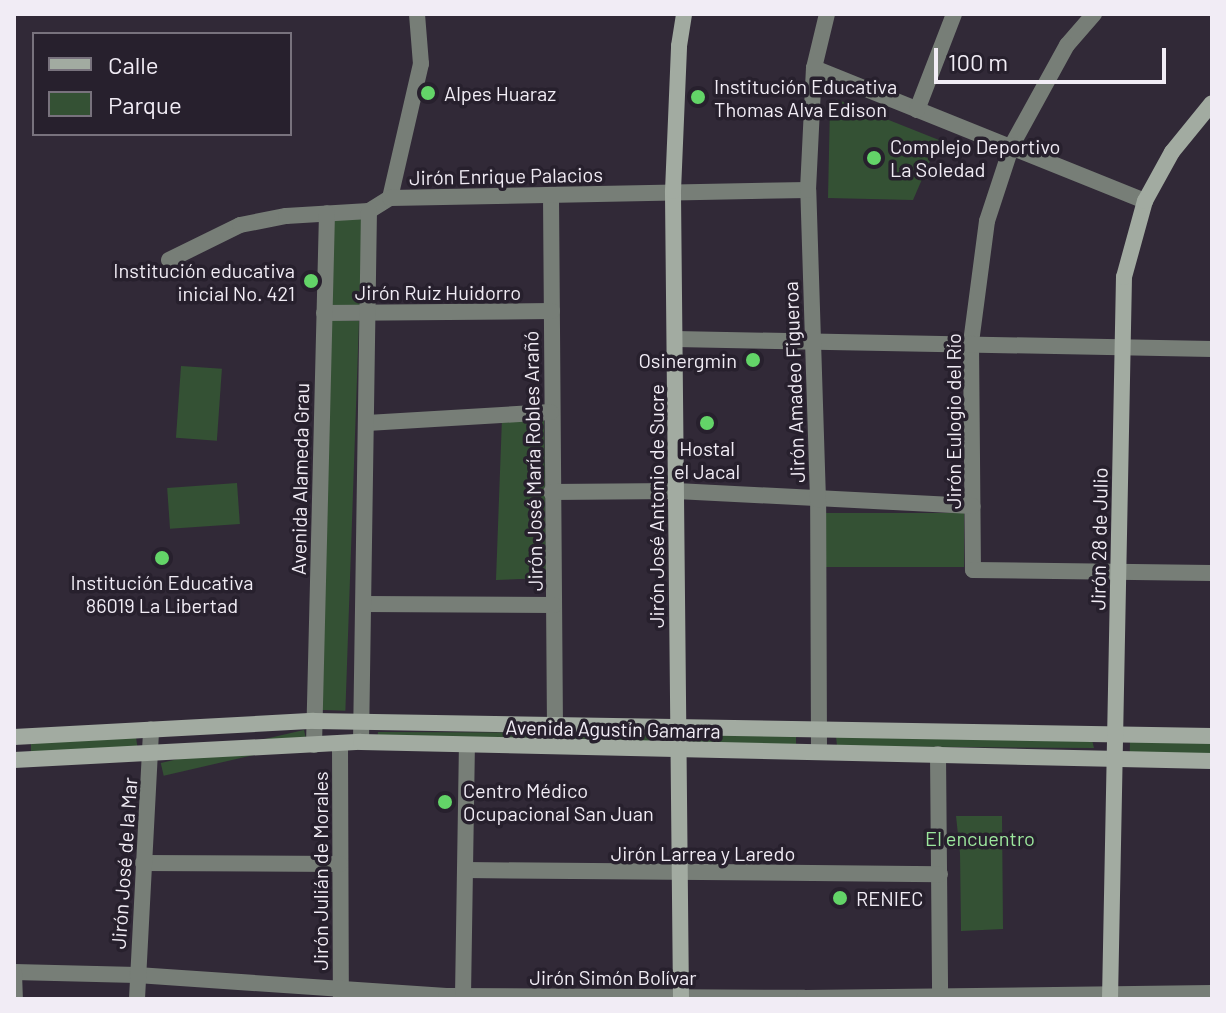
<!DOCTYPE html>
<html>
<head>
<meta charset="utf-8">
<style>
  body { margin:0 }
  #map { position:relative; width:1226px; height:1013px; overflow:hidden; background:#312937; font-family:Barlow,sans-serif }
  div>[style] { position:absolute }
  .green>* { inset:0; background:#345134; transform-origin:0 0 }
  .street>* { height:16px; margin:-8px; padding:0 8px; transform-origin:8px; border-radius:8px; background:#777e77 }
  .secondary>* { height:16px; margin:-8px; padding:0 8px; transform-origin:8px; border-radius:8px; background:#a2aba1 }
  .dots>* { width:22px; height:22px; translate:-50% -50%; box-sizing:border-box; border:4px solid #27202d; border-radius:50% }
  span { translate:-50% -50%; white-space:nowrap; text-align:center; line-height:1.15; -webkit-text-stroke:7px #27202d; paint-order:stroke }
  .poi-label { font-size:20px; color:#f1ecf5 }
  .left { translate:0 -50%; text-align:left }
  .right { translate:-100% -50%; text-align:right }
  .street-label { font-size:20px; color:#f1ecf5 }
  .park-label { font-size:20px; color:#9ce79d }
  .frame { position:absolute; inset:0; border:16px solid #f1ecf5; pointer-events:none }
  .legend { position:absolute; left:32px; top:32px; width:260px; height:104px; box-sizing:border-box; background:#27202d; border:2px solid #78727d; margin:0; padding:10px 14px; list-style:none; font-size:24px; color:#f1ecf5 }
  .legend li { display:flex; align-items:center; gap:16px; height:40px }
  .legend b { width:40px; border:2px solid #78727d }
  .scale { position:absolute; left:934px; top:48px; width:232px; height:36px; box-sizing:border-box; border:4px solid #f1ecf5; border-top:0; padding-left:10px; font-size:24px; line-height:28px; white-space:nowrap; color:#f1ecf5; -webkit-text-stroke:6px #27202d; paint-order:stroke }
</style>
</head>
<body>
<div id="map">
  <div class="green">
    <div style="clip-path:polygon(836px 99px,939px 140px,913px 200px,828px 198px,830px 106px)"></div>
    <div style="left:329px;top:216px;width:35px;height:94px"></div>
    <div style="left:331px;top:320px;width:28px;height:390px;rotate:2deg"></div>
    <div style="left:181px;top:366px;width:41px;height:72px;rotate:4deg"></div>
    <div style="clip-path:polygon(544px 415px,546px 578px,496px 580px,502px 418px)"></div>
    <div style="left:237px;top:483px;width:41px;height:70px;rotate:86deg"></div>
    <div style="left:826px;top:513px;width:138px;height:54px"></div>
    <div style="left:304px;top:730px;width:13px;height:147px;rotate:77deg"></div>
    <div style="clip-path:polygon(378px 732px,649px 733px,649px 747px,377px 741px)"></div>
    <div style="left:796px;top:735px;width:10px;height:106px;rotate:90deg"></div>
    <div style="clip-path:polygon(836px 736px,1092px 740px,1094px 748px,837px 746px)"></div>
    <div style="clip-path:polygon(136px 737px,138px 751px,31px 755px,31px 743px)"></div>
    <div style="left:1130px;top:739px;width:82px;height:17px;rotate:1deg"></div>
    <div style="clip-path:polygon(956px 816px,1002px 816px,1003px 929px,961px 931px,960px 853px)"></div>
  </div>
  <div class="street">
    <div style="left:1094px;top:14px;width:41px;rotate:131.1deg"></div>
    <div style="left:1067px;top:45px;width:114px;rotate:118.8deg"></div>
    <div style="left:1012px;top:145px;width:80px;rotate:108.2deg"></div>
    <div style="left:987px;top:221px;width:123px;rotate:97.5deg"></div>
    <div style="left:971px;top:343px;width:227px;rotate:89.5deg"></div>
    <div style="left:973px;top:570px;width:239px;rotate:0.7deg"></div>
    <div style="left:814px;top:68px;width:357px;rotate:21.9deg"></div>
    <div style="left:917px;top:110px;width:103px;rotate:-68.9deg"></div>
    <div style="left:551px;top:196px;width:531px;rotate:89.57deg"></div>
    <div style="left:390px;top:198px;width:138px;rotate:-77deg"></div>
    <div style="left:421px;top:64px;width:50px;rotate:-94.6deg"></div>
    <div style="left:169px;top:260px;width:79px;rotate:-26.2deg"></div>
    <div style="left:240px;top:225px;width:47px;rotate:-11.1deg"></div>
    <div style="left:286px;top:216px;width:83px;rotate:-3.4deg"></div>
    <div style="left:369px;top:211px;width:25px;rotate:-32deg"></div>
    <div style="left:390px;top:198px;width:418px;rotate:-1.1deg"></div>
    <div style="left:324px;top:313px;width:228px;rotate:-0.5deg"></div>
    <div style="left:675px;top:339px;width:537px;rotate:1.07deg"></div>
    <div style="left:367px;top:423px;width:184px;rotate:-3.4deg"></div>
    <div style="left:551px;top:492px;width:125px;rotate:-0.5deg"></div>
    <div style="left:676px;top:491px;width:297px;rotate:2.9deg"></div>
    <div style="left:364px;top:604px;width:190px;rotate:0.3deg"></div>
    <div style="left:361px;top:742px;width:531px;rotate:-89.14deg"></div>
    <div style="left:340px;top:743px;width:255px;rotate:89.8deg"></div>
    <div style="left:314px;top:745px;width:532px;rotate:-88.6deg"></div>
    <div style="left:819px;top:750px;width:250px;rotate:-90.2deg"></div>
    <div style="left:818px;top:500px;width:310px;rotate:-91.8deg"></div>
    <div style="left:808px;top:190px;width:122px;rotate:-87.2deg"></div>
    <div style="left:814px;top:68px;width:56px;rotate:-76.5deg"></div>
    <div style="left:938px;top:754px;width:243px;rotate:89.5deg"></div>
    <div style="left:143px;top:863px;width:197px;rotate:0.3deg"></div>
    <div style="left:465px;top:870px;width:475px;rotate:0.5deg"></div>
    <div style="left:14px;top:972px;width:123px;rotate:1.4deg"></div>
    <div style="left:137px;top:975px;width:310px;rotate:3.9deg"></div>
    <div style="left:446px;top:996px;width:358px;rotate:0.3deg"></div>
    <div style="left:804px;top:998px;width:408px;rotate:-0.7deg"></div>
    <div style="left:14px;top:973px;width:26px;rotate:88deg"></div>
    <div style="left:463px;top:996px;width:249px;rotate:-89.1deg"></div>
    <div style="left:137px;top:999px;width:270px;rotate:-87deg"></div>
  </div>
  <div class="secondary">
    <div style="left:14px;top:737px;width:300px;rotate:-3.1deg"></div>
    <div style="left:314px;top:721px;width:898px;rotate:0.96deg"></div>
    <div style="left:14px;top:760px;width:347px;rotate:-3deg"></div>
    <div style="left:361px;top:742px;width:851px;rotate:1.28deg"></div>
    <div style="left:681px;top:999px;width:808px;rotate:-90.57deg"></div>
    <div style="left:673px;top:191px;width:145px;rotate:-87.6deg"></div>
    <div style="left:679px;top:46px;width:32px;rotate:-81deg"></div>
    <div style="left:1110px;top:999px;width:722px;rotate:-88.89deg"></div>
    <div style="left:1124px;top:277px;width:79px;rotate:-74.6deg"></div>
    <div style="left:1145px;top:201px;width:56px;rotate:-61.1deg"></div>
    <div style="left:1172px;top:152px;width:63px;rotate:-50.8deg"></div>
  </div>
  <div class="dots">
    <div style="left:428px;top:93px;background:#63d468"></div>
    <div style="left:698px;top:97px;background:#63d468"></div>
    <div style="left:874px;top:158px;background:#63d468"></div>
    <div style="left:311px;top:281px;background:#63d468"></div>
    <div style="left:753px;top:360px;background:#63d468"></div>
    <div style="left:707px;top:423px;background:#63d468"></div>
    <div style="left:162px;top:558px;background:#63d468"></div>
    <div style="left:445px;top:802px;background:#63d468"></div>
    <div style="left:840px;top:898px;background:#63d468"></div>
  </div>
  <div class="poi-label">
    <span class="left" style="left:714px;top:98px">Institución Educativa<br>Thomas Alva Edison</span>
    <span class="left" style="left:444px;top:93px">Alpes Huaraz</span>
    <span class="left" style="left:890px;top:158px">Complejo Deportivo<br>La Soledad</span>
    <span class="right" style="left:295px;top:282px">Institución educativa<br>inicial No. 421</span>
    <span class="right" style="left:737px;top:360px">Osinergmin</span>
    <span style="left:707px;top:460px">Hostal<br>el Jacal</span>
    <span style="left:162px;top:594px">Institución Educativa<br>86019 La Libertad</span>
    <span class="left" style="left:463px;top:802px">Centro Médico<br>Ocupacional San Juan</span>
    <span class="left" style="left:856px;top:898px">RENIEC</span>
  </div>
  <div class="street-label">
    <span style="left:506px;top:176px;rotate:-1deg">Jirón Enrique Palacios</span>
    <span style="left:438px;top:292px">Jirón Ruiz Huidorro</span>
    <span style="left:794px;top:382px;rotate:-92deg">Jirón Amadeo Figueroa</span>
    <span style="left:953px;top:421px;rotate:-90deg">Jirón Eulogio del Río</span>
    <span style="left:533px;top:461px;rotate:-91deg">Jirón José María Robles Arañó</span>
    <span style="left:300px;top:479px;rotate:-89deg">Avenida Alameda Grau</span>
    <span style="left:656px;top:506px;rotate:-90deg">Jirón José Antonio de Sucre</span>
    <span style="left:1099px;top:539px;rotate:-89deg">Jirón 28 de Julio</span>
    <span style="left:613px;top:729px;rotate:1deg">Avenida Agustín Gamarra</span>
    <span style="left:703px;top:853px">Jirón Larrea y Laredo</span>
    <span style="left:124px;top:863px;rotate:-86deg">Jirón José de la Mar</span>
    <span style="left:320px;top:871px;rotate:-90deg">Jirón Julián de Morales</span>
    <span style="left:613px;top:977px">Jirón Simón Bolívar</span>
  </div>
  <div class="park-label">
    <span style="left:980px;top:838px">El encuentro</span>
  </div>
  <div class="frame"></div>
  <ul class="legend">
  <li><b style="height:10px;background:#a2aba1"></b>Calle</li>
  <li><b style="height:22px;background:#345134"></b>Parque</li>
  </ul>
  <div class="scale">100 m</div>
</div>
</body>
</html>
